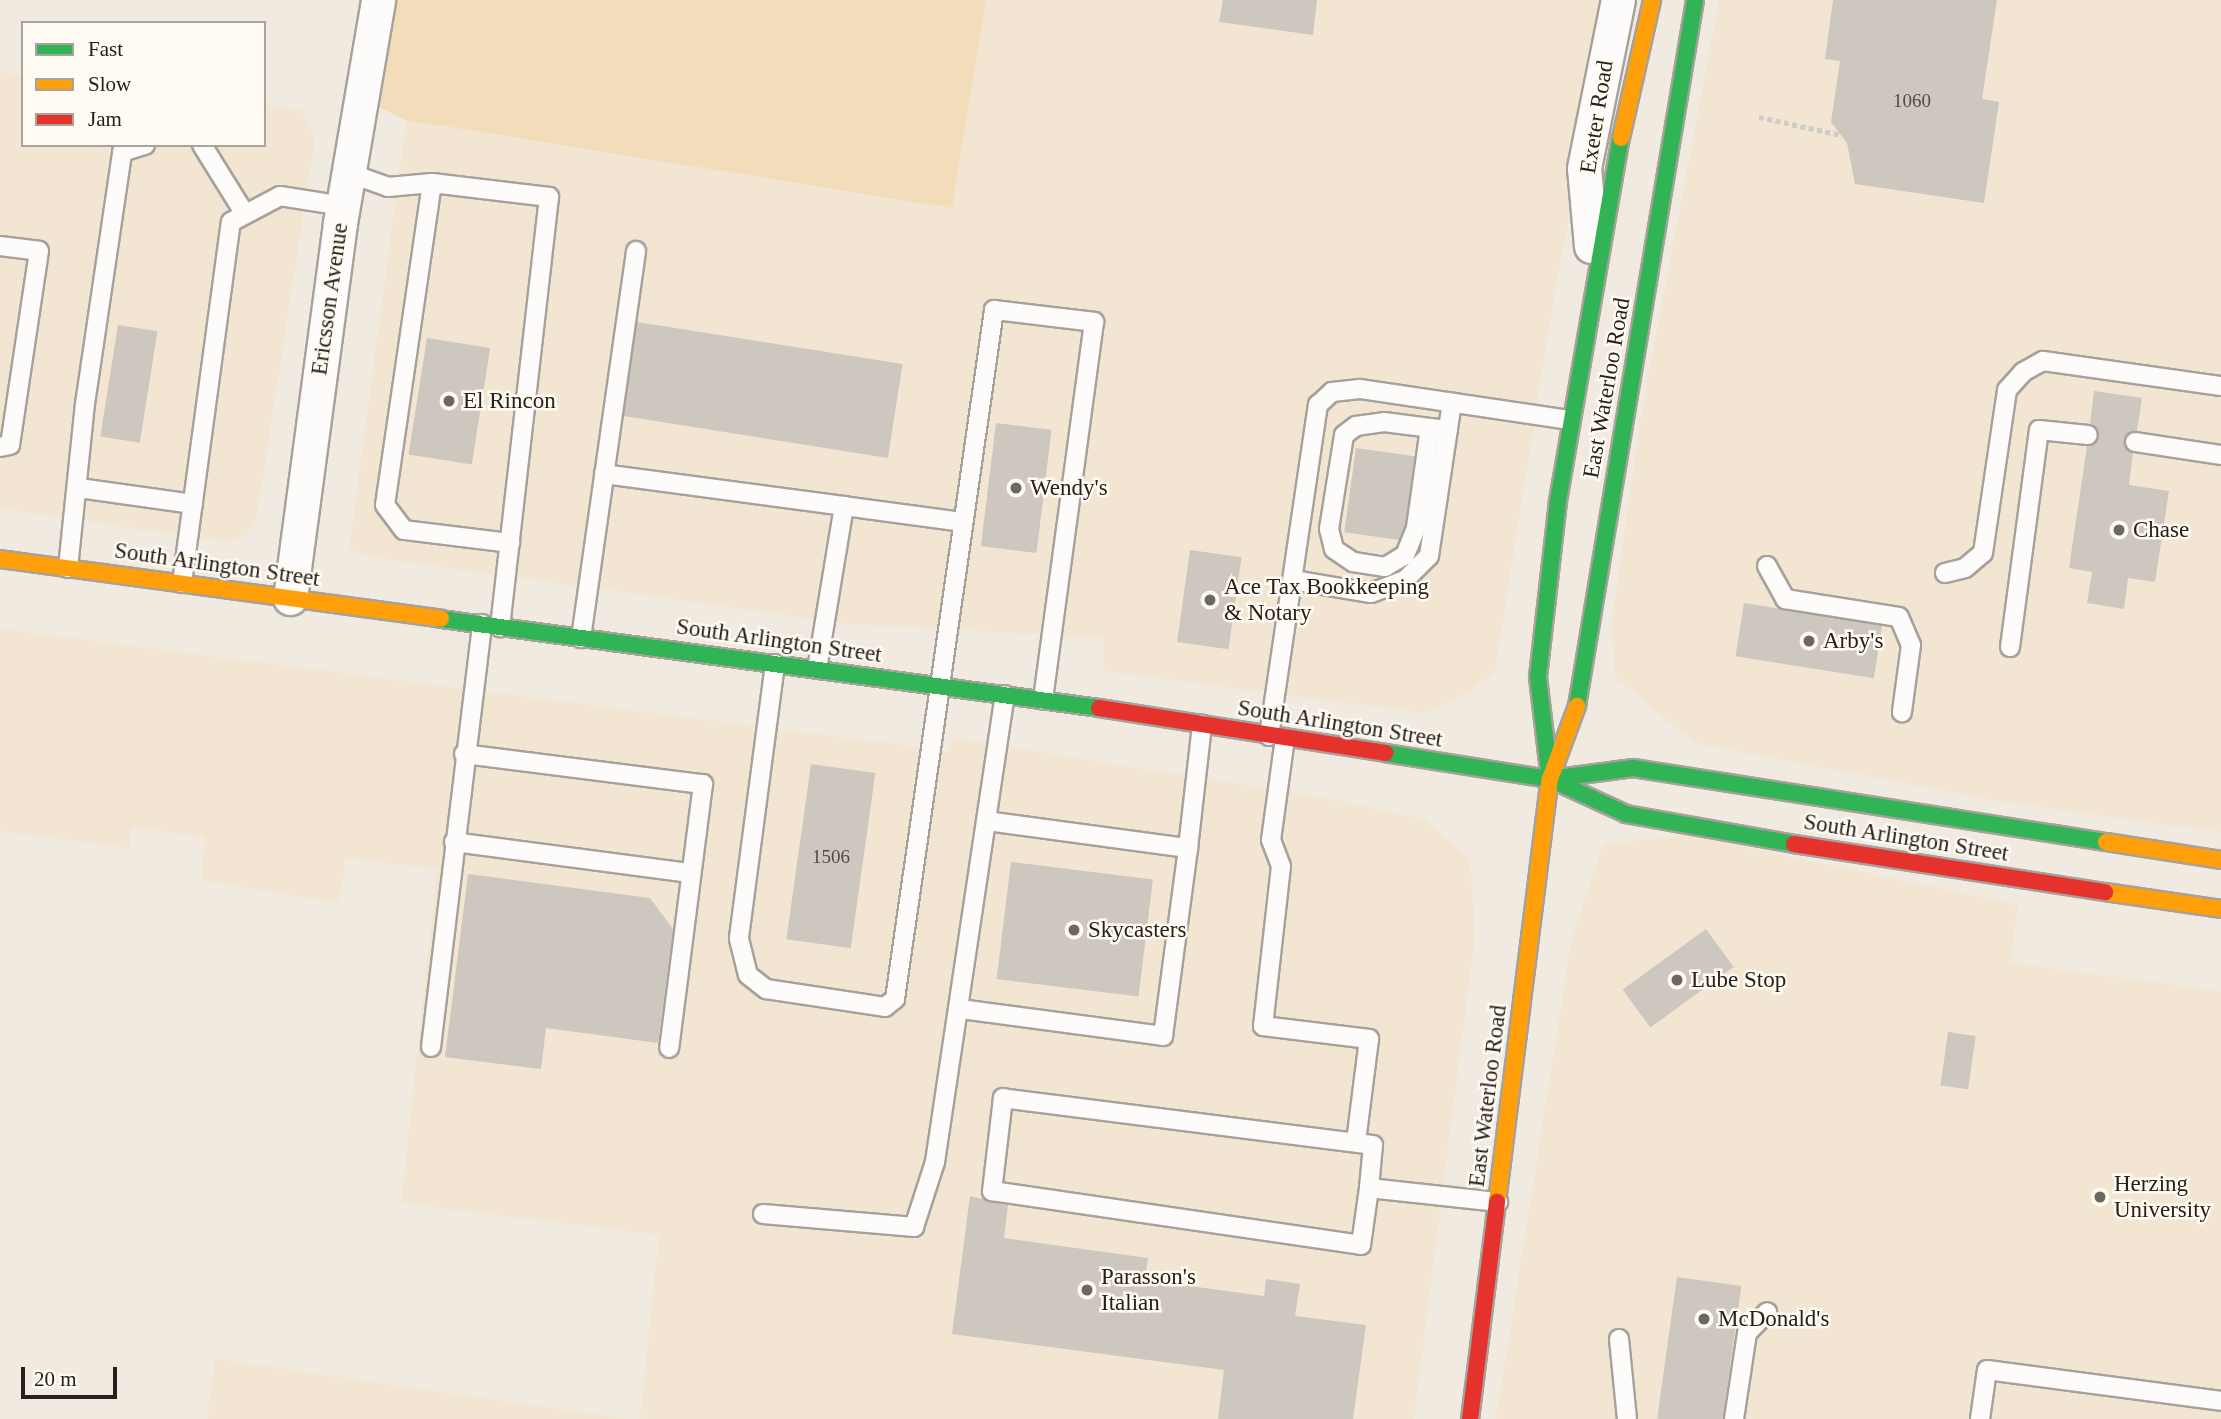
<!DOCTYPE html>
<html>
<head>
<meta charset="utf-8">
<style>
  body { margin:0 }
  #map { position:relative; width:2221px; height:1419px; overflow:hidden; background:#f0eae0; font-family:"Times New Roman",serif }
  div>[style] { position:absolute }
  .built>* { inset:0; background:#f2e6d3 }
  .green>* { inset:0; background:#f2dcba }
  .building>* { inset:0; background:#cdc7c0; transform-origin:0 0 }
  .path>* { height:4.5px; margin-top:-2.25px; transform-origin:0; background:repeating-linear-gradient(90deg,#cecbc8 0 5px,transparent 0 8.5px) }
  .roads { filter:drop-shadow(2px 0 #a6a19a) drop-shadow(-2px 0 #a6a19a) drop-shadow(0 2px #a6a19a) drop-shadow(0 -2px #a6a19a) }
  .lane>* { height:18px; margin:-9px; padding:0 9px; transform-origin:9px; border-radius:9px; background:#fdfcfa }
  .street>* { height:33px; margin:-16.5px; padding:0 16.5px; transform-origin:16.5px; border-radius:16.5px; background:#fdfcfa }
  .fast>* { height:16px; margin:-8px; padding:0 8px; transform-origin:8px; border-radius:8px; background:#30b455 }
  .slow>* { height:16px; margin:-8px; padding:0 8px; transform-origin:8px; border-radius:8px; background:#ff9f0a }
  .jam>* { height:16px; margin:-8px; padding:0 8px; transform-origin:8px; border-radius:8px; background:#e5322d }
  .dots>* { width:19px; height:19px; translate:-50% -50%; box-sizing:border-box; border:4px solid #fffaf2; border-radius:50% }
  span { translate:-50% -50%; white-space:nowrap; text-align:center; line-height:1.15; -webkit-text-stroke:5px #fffaf2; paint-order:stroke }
  .number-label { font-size:19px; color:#4f4a44 }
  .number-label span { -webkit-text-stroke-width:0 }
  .street-label { font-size:23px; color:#25211a }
  .poi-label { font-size:23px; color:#25211a }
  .left { translate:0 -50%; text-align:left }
  .legend { position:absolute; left:21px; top:21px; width:245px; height:126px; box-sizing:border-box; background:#fffaf2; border:2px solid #a8a39c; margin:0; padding:9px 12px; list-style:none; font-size:21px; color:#25211a }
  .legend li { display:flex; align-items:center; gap:14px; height:35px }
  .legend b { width:35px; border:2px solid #a8a39c }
  .scale { position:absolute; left:21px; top:1367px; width:96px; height:32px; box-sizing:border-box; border:4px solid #25211a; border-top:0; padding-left:9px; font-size:21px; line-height:24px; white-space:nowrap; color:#25211a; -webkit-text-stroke:5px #fffaf2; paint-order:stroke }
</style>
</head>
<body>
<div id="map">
  <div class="built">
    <div style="clip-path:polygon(986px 0,1611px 0,1555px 291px,1495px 671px,1468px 693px,1425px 713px,1103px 671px,1103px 638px,850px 624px,369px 557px,349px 550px,406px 120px,952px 208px)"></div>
    <div style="clip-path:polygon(1719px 0,2221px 0,2221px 832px,2003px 802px,1694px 743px,1615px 677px,1611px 625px,1641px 414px)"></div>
    <div style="clip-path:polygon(0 72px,23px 75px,23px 145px,264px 145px,264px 105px,301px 110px,315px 138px,256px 523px,242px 537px,228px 542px,0 509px)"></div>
    <div style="clip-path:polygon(0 629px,948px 751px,952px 738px,1325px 798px,1425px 820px,1470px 859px,1475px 934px,1414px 1419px,640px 1419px,659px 1235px,401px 1203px,437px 869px,346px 858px,339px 903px,201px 880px,205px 837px,131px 827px,130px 848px,0 831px)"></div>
    <div style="clip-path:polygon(1688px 835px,2018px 905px,2011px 963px,2221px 991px,2221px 1419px,1496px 1419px,1571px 943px,1603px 844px)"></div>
    <div style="clip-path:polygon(215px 1359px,628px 1419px,207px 1419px)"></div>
  </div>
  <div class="green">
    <div style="clip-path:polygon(392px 0,986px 0,952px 208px,406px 120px,376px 106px)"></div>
  </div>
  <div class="building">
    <div style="clip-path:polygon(1223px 0,1317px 0,1313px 35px,1219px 22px)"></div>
    <div style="clip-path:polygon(1833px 0,1997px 0,1982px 99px,1999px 102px,1984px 203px,1855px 184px,1847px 143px,1831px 122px,1840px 61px,1825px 59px)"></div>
    <div style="left:637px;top:322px;width:269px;height:95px;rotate:9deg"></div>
    <div style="left:118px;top:325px;width:40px;height:113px;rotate:9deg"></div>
    <div style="left:427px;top:338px;width:64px;height:118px;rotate:9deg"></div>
    <div style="clip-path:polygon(2094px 391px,2142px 398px,2137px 431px,2124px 440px,2133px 453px,2129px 485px,2169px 491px,2155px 582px,2128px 578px,2124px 609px,2087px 603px,2092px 572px,2069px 568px,2087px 446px,2099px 437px,2090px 424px)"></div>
    <div style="left:996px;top:423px;width:56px;height:124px;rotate:7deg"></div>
    <div style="left:1356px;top:448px;width:60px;height:85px;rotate:8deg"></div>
    <div style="left:1190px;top:550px;width:52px;height:93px;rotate:8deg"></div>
    <div style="left:1744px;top:603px;width:140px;height:54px;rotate:9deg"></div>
    <div style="left:811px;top:764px;width:65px;height:177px;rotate:8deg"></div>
    <div style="left:1011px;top:862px;width:143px;height:118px;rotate:7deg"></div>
    <div style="clip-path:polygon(468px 874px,650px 898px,673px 929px,658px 1043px,546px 1028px,541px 1069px,445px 1057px)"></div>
    <div style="left:1706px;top:929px;width:47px;height:103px;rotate:54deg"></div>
    <div style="left:1948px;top:1032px;width:28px;height:54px;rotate:8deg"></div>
    <div style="clip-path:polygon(970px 1196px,1008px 1205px,1004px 1238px,1148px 1258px,1145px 1280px,1264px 1296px,1266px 1279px,1300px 1284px,1295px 1316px,1366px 1325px,1353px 1419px,1218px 1419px,1224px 1370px,952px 1334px)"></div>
    <div style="left:1677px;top:1277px;width:65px;height:143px;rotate:8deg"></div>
  </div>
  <div class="path">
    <div style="left:1759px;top:117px;width:84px;rotate:12.4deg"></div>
  </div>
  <div class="roads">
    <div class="lane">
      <div style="left:202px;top:145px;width:81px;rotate:58.1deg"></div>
      <div style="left:349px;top:173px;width:41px;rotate:19.7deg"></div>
      <div style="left:388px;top:187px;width:44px;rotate:-5.2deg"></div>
      <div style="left:432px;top:183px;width:118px;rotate:6.8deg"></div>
      <div style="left:549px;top:197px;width:433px;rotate:96.5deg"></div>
      <div style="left:432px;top:183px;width:325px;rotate:98.3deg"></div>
      <div style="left:385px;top:505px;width:31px;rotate:53deg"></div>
      <div style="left:404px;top:530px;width:107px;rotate:7deg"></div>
      <div style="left:0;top:246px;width:39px;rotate:7deg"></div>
      <div style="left:39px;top:251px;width:196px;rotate:98.5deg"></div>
      <div style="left:10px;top:445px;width:10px;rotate:169deg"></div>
      <div style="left:1430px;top:428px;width:101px;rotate:98deg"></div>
      <div style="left:1416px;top:528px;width:29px;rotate:112deg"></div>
      <div style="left:1405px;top:555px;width:23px;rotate:149deg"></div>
      <div style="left:1385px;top:567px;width:32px;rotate:-171deg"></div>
      <div style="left:1353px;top:562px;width:23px;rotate:-146deg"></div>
      <div style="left:1334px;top:549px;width:21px;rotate:-104deg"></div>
      <div style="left:1329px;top:529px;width:95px;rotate:-80.9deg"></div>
      <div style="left:1344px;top:435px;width:15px;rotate:-37deg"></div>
      <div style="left:1356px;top:426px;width:28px;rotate:-8deg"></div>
      <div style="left:1384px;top:422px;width:46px;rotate:7.4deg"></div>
      <div style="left:1430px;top:428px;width:18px;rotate:6deg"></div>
      <div style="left:2135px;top:442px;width:87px;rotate:8.6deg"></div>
      <div style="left:604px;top:474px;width:242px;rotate:7.6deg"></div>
      <div style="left:844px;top:506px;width:165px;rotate:99.4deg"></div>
      <div style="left:79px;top:488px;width:115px;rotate:8deg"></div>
      <div style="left:844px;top:506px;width:119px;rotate:7.7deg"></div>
      <div style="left:1767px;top:566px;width:38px;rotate:61deg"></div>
      <div style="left:1785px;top:599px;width:115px;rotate:9deg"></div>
      <div style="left:1899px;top:617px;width:30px;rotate:67deg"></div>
      <div style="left:1911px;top:645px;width:68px;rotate:97.7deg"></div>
      <div style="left:68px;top:568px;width:165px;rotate:-84.1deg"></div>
      <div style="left:85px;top:404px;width:255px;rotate:-81.6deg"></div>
      <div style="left:122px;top:152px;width:24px;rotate:-17deg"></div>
      <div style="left:1945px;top:573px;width:21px;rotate:-14deg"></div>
      <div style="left:1965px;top:568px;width:23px;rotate:-40deg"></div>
      <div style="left:1983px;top:553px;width:165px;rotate:-81.6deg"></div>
      <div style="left:2007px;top:390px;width:24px;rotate:-48deg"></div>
      <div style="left:2023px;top:372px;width:23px;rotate:-29deg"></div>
      <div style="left:2043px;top:361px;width:180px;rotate:8deg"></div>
      <div style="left:1293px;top:580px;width:79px;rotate:9.5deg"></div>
      <div style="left:1371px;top:593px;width:36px;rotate:-21deg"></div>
      <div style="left:1405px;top:580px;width:34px;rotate:-45deg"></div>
      <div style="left:1429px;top:556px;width:155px;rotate:-81.5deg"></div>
      <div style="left:182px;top:583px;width:364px;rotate:-82.3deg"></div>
      <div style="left:231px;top:222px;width:55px;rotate:-28deg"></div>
      <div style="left:280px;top:196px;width:64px;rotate:9deg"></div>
      <div style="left:581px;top:638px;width:391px;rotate:-81.9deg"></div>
      <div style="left:2010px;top:647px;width:219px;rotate:-82.4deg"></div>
      <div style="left:2039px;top:430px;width:49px;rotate:5.8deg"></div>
      <div style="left:775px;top:664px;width:277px;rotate:97.5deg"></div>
      <div style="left:739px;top:939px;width:37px;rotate:76deg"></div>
      <div style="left:748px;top:975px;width:23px;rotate:38deg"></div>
      <div style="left:766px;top:989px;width:120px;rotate:8.6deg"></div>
      <div style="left:885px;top:1007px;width:13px;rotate:-39deg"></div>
      <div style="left:895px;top:999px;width:696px;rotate:-81.82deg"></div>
      <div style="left:994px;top:310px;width:101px;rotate:6.8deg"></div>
      <div style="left:1094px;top:322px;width:381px;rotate:97.7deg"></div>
      <div style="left:1269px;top:736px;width:335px;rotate:-81.6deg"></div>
      <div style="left:1318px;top:405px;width:19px;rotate:-43deg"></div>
      <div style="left:1332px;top:392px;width:28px;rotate:-6deg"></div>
      <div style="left:1360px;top:389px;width:212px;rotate:8.4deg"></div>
      <div style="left:1285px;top:738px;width:103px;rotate:97.8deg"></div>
      <div style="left:1271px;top:840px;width:28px;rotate:69deg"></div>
      <div style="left:1281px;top:866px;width:161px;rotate:96.4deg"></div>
      <div style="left:1263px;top:1026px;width:107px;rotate:7deg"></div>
      <div style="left:1369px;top:1039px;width:104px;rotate:97.2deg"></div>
      <div style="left:464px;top:754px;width:241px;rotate:7.2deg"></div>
      <div style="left:703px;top:784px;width:266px;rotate:97.3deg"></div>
      <div style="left:987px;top:821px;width:203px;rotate:7.7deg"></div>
      <div style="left:1188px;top:848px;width:124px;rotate:-83.5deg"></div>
      <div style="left:454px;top:842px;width:239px;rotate:7.5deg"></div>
      <div style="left:961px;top:1009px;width:204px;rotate:7.6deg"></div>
      <div style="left:1163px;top:1036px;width:190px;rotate:-82.4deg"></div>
      <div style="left:431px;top:1047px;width:426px;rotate:-83.1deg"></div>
      <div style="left:1369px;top:1188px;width:43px;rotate:-84.7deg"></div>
      <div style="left:1373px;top:1145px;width:373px;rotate:-172.8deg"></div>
      <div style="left:1003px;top:1098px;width:94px;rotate:96.7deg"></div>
      <div style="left:992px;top:1191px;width:373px;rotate:8.3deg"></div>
      <div style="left:1361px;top:1245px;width:58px;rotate:-82deg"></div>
      <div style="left:1369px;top:1188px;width:130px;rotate:6.2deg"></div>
      <div style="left:763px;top:1214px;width:152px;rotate:4.9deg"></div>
      <div style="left:914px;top:1227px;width:68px;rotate:-72.1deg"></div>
      <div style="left:935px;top:1162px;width:472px;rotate:-81.5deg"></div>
      <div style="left:1619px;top:1339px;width:80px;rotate:84.3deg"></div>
      <div style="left:1734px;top:1419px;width:87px;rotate:-81.4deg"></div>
      <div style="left:1747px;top:1333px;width:29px;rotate:-46deg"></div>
      <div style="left:1980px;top:1419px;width:49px;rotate:-81.9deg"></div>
      <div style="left:1987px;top:1370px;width:236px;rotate:7.5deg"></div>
    </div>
    <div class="street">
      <div style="left:1591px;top:246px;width:78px;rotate:-95.1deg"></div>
      <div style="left:1584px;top:168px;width:171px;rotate:-78.6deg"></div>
      <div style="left:290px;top:598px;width:378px;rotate:-82.4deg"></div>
      <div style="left:340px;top:223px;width:226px;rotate:-80.3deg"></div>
    </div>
    <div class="fast">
      <div style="left:441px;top:619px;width:664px;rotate:7.7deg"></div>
      <div style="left:1577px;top:706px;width:716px;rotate:-80.51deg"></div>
      <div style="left:1385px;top:753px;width:167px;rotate:9deg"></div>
      <div style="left:1550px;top:779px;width:84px;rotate:24.7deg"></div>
      <div style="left:1626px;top:814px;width:171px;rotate:10.1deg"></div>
      <div style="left:1549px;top:771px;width:95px;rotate:-96.7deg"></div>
      <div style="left:1538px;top:677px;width:177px;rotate:-83.5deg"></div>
      <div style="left:1558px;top:501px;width:368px;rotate:-80.2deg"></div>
      <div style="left:1550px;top:779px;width:84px;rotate:-7.5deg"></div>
      <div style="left:1633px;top:768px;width:479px;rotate:8.9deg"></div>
    </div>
    <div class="slow">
      <div style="left:1621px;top:138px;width:141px;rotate:-77.3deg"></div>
      <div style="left:0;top:559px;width:445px;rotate:7.7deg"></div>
      <div style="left:2106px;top:842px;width:116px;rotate:8.9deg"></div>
      <div style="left:2105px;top:892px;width:117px;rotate:8.3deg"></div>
      <div style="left:1497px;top:1202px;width:426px;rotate:-82.9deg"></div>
      <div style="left:1550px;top:779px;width:78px;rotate:-69.7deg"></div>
    </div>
    <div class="jam">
      <div style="left:1099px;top:708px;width:290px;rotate:8.9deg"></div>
      <div style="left:1794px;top:844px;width:315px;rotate:8.8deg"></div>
      <div style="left:1470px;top:1419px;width:219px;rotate:-82.9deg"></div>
    </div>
  </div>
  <div class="dots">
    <div style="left:449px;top:401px;background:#6c675f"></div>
    <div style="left:1016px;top:488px;background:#6c675f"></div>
    <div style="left:2119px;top:530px;background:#6c675f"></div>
    <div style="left:1210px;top:600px;background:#6c675f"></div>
    <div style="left:1809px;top:641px;background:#6c675f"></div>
    <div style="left:1074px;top:930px;background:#6c675f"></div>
    <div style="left:1677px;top:980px;background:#6c675f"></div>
    <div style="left:2100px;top:1197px;background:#6c675f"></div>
    <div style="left:1087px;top:1290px;background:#6c675f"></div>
    <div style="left:1704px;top:1319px;background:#6c675f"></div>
  </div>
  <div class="number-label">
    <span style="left:1912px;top:101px">1060</span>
    <span style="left:831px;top:857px">1506</span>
  </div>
  <div class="street-label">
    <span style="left:1597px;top:117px;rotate:-81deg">Exeter Road</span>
    <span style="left:330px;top:299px;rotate:-82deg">Ericsson Avenue</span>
    <span style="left:1607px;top:388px;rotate:-80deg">East Waterloo Road</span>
    <span style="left:217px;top:565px;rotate:8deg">South Arlington Street</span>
    <span style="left:779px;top:641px;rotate:8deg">South Arlington Street</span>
    <span style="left:1340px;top:724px;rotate:9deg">South Arlington Street</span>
    <span style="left:1906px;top:838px;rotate:9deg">South Arlington Street</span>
    <span style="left:1488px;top:1096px;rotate:-83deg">East Waterloo Road</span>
  </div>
  <div class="poi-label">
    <span class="left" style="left:463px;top:401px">El Rincon</span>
    <span class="left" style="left:1030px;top:488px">Wendy's</span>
    <span class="left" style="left:2133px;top:530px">Chase</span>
    <span class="left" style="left:1224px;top:600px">Ace Tax Bookkeeping<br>&amp; Notary</span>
    <span class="left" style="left:1823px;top:641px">Arby's</span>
    <span class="left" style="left:1088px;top:930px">Skycasters</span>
    <span class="left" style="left:1691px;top:980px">Lube Stop</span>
    <span class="left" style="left:2114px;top:1197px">Herzing<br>University</span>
    <span class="left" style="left:1101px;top:1290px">Parasson's<br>Italian</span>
    <span class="left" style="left:1718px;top:1319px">McDonald's</span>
  </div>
  <ul class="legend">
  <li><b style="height:9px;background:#30b455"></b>Fast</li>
  <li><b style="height:9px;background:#ff9f0a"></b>Slow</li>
  <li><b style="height:9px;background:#e5322d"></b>Jam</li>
  </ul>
  <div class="scale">20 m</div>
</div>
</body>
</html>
